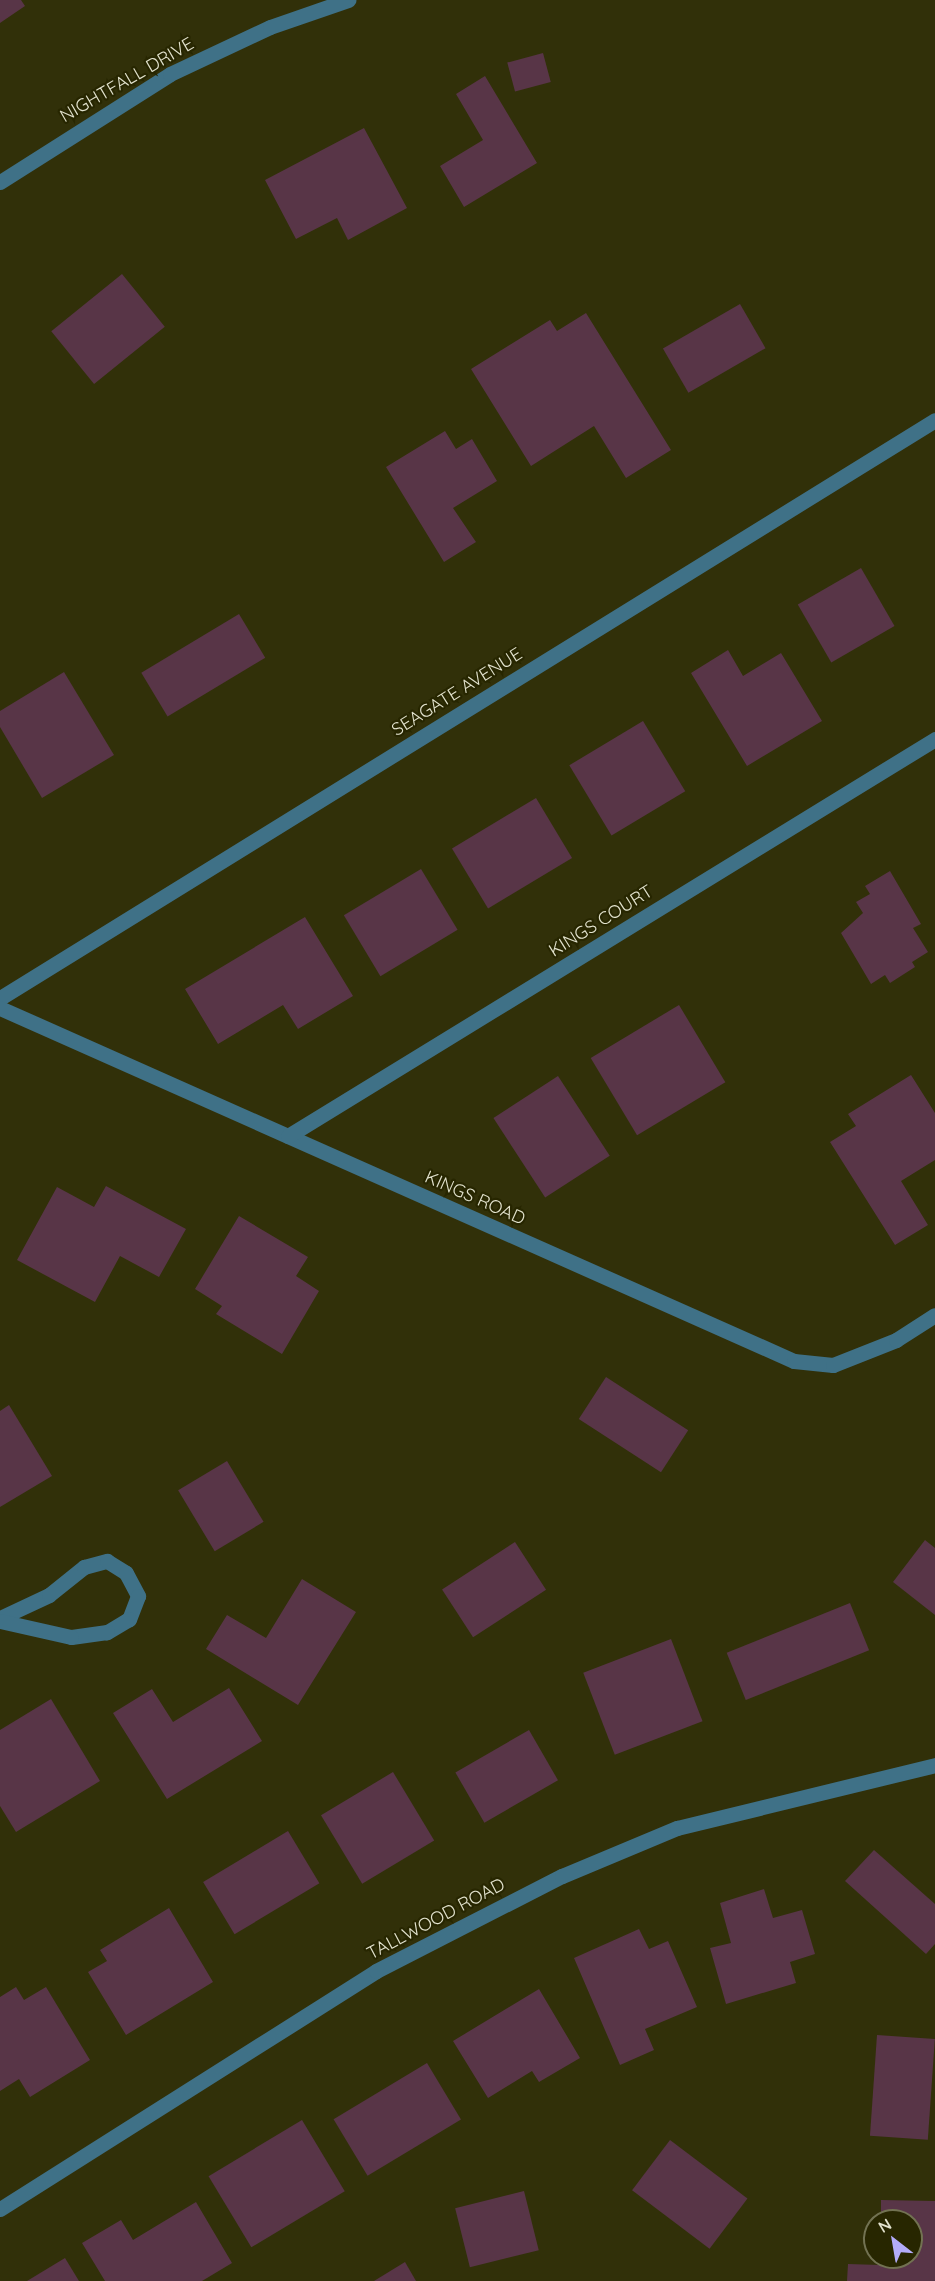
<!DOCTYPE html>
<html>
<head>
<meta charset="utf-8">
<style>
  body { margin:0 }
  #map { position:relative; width:935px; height:2281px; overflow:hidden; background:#313009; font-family:Quicksand,sans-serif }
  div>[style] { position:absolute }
  .building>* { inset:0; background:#583547; transform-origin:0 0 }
  .minor>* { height:15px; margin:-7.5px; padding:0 7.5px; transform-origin:7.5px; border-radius:7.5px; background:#3f7187 }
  span { translate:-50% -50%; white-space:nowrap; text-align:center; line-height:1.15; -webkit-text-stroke:4.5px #272600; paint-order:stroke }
  .street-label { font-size:18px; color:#e3e3ce }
  .north { position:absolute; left:863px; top:2209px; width:60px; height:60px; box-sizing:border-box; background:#272600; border:2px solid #727252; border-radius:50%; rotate:329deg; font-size:16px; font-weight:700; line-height:24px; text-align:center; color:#e3e3ce }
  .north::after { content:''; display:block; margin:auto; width:21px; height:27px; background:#b3acf9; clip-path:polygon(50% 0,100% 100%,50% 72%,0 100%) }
</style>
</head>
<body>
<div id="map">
  <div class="building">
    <div style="clip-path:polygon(0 0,21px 0,25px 6px,0 23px)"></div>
    <div style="left:543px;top:53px;width:30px;height:37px;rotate:75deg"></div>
    <div style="clip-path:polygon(485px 76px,537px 163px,464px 207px,440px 166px,483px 140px,456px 94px)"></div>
    <div style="clip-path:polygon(364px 128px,407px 208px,348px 240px,337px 218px,296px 239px,265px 180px)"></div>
    <div style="left:122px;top:274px;width:68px;height:91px;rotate:51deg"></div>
    <div style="left:740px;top:304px;width:51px;height:89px;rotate:60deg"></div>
    <div style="clip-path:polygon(586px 313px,671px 450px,626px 478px,594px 426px,531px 466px,471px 369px,550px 320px,557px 331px)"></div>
    <div style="clip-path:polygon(445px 431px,456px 449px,472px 439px,497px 481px,453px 508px,476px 542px,444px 562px,386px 467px)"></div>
    <div style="left:861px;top:568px;width:67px;height:73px;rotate:60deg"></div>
    <div style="left:239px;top:614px;width:51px;height:114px;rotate:59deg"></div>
    <div style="clip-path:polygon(728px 650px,743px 676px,781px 653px,822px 721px,747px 766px,691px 673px)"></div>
    <div style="clip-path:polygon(64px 672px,114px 755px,42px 798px,0 727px,0 711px)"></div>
    <div style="left:643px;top:721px;width:82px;height:86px;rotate:59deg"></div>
    <div style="left:536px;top:798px;width:70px;height:98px;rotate:59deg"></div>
    <div style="left:421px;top:869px;width:71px;height:90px;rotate:59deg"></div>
    <div style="clip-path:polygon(890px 871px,921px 924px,913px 928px,928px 952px,912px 962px,915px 967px,890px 983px,885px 975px,871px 984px,841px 933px,863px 913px,856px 902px,870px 894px,865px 886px)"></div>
    <div style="clip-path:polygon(305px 917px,353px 996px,298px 1029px,283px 1005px,218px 1044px,185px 989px)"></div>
    <div style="left:679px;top:1005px;width:90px;height:103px;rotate:59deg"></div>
    <div style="clip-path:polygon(911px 1075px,935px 1113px,935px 1160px,901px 1181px,928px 1225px,895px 1245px,830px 1142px,856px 1126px,848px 1114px)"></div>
    <div style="left:558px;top:1076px;width:95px;height:77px;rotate:57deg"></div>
    <div style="clip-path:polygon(106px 1186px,186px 1229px,159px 1277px,120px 1256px,95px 1302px,17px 1260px,57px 1187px,94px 1207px)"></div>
    <div style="clip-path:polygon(239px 1216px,308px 1257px,296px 1276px,319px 1291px,282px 1354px,216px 1314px,222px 1306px,195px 1289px)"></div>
    <div style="left:606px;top:1377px;width:98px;height:50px;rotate:33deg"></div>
    <div style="clip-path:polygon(9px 1405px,52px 1476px,0 1507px,0 1411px)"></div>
    <div style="left:227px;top:1461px;width:71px;height:57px;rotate:59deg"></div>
    <div style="clip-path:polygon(925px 1540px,935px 1548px,935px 1615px,893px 1582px)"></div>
    <div style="left:515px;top:1542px;width:57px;height:87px;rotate:57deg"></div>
    <div style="clip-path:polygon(302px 1579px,356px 1612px,298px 1705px,206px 1649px,227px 1615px,266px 1638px)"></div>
    <div style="left:850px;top:1603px;width:51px;height:133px;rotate:68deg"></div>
    <div style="left:671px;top:1639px;width:88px;height:94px;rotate:69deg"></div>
    <div style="clip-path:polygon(229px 1688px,262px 1741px,167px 1799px,113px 1713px,152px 1689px,173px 1722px)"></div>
    <div style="clip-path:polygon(51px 1699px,100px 1781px,16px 1832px,0 1806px,0 1730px)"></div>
    <div style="left:529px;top:1730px;width:58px;height:85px;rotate:60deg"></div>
    <div style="left:393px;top:1772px;width:80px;height:84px;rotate:59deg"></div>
    <div style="left:288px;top:1831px;width:61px;height:99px;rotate:59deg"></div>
    <div style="clip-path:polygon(874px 1850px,935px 1904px,935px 1944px,926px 1954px,845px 1881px)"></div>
    <div style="clip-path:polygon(764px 1889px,773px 1918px,802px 1910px,815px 1954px,790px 1962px,796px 1983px,726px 2004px,710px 1948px,731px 1943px,720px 1903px)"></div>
    <div style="clip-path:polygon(169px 1908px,213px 1982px,126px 2035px,88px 1972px,107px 1961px,100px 1950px)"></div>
    <div style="clip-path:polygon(639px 1929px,649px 1949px,668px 1941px,697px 2007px,645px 2029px,654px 2050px,620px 2065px,574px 1958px)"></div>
    <div style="clip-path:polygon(16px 1987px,24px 2000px,46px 1987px,90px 2060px,30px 2097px,19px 2079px,0 2091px,0 1997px)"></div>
    <div style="clip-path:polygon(539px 1989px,580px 2058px,539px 2082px,532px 2071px,488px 2098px,453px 2041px)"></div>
    <div style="left:877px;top:2035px;width:58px;height:101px;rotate:4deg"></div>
    <div style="left:427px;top:2063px;width:66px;height:109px;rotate:59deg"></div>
    <div style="left:302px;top:2120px;width:83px;height:109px;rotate:59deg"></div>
    <div style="left:670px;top:2140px;width:97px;height:63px;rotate:37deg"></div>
    <div style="left:524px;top:2191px;width:61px;height:71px;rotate:76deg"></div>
    <div style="clip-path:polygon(881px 2200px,935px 2201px,935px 2281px,847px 2281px,848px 2264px,880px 2265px,880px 2257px,911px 2257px,911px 2221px,881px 2221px)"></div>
    <div style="clip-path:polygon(196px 2202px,232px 2263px,202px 2281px,105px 2281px,82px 2243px,121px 2220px,133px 2240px)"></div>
    <div style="clip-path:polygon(65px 2258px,79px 2281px,27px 2281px)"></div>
    <div style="clip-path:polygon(405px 2262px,416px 2281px,374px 2281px)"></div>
  </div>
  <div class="minor">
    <div style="left:0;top:182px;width:201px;rotate:-32.4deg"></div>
    <div style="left:170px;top:74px;width:110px;rotate:-25.2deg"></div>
    <div style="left:270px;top:27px;width:83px;rotate:-19.1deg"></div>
    <div style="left:0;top:998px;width:1099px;rotate:-31.72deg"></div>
    <div style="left:0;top:1008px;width:869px;rotate:23.97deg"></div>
    <div style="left:794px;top:1361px;width:39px;rotate:6deg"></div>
    <div style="left:833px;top:1365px;width:68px;rotate:-21.6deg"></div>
    <div style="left:896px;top:1340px;width:46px;rotate:-32.7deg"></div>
    <div style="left:288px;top:1136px;width:759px;rotate:-31.53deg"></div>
    <div style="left:0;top:1618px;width:54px;rotate:-25.1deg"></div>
    <div style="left:49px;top:1595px;width:45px;rotate:-38.7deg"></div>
    <div style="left:84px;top:1567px;width:24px;rotate:-15deg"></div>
    <div style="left:107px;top:1561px;width:22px;rotate:32deg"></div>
    <div style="left:126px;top:1573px;width:26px;rotate:62deg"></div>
    <div style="left:138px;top:1596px;width:25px;rotate:111deg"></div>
    <div style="left:129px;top:1619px;width:26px;rotate:149deg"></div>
    <div style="left:107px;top:1632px;width:36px;rotate:172deg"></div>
    <div style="left:71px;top:1637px;width:73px;rotate:-167.3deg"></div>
    <div style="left:0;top:2209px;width:445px;rotate:-32.3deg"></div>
    <div style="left:376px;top:1971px;width:209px;rotate:-27.1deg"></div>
    <div style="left:562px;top:1876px;width:125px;rotate:-22.7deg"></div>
    <div style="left:677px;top:1828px;width:266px;rotate:-13.7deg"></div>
  </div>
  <div class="street-label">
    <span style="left:127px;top:80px;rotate:-30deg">NIGHTFALL DRIVE</span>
    <span style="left:457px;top:692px;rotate:-32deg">SEAGATE AVENUE</span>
    <span style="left:601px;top:921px;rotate:-32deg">KINGS COURT</span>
    <span style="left:475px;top:1198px;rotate:24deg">KINGS ROAD</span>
    <span style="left:436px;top:1919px;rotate:-28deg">TALLWOOD ROAD</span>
  </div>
  <div class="north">N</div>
</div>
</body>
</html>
